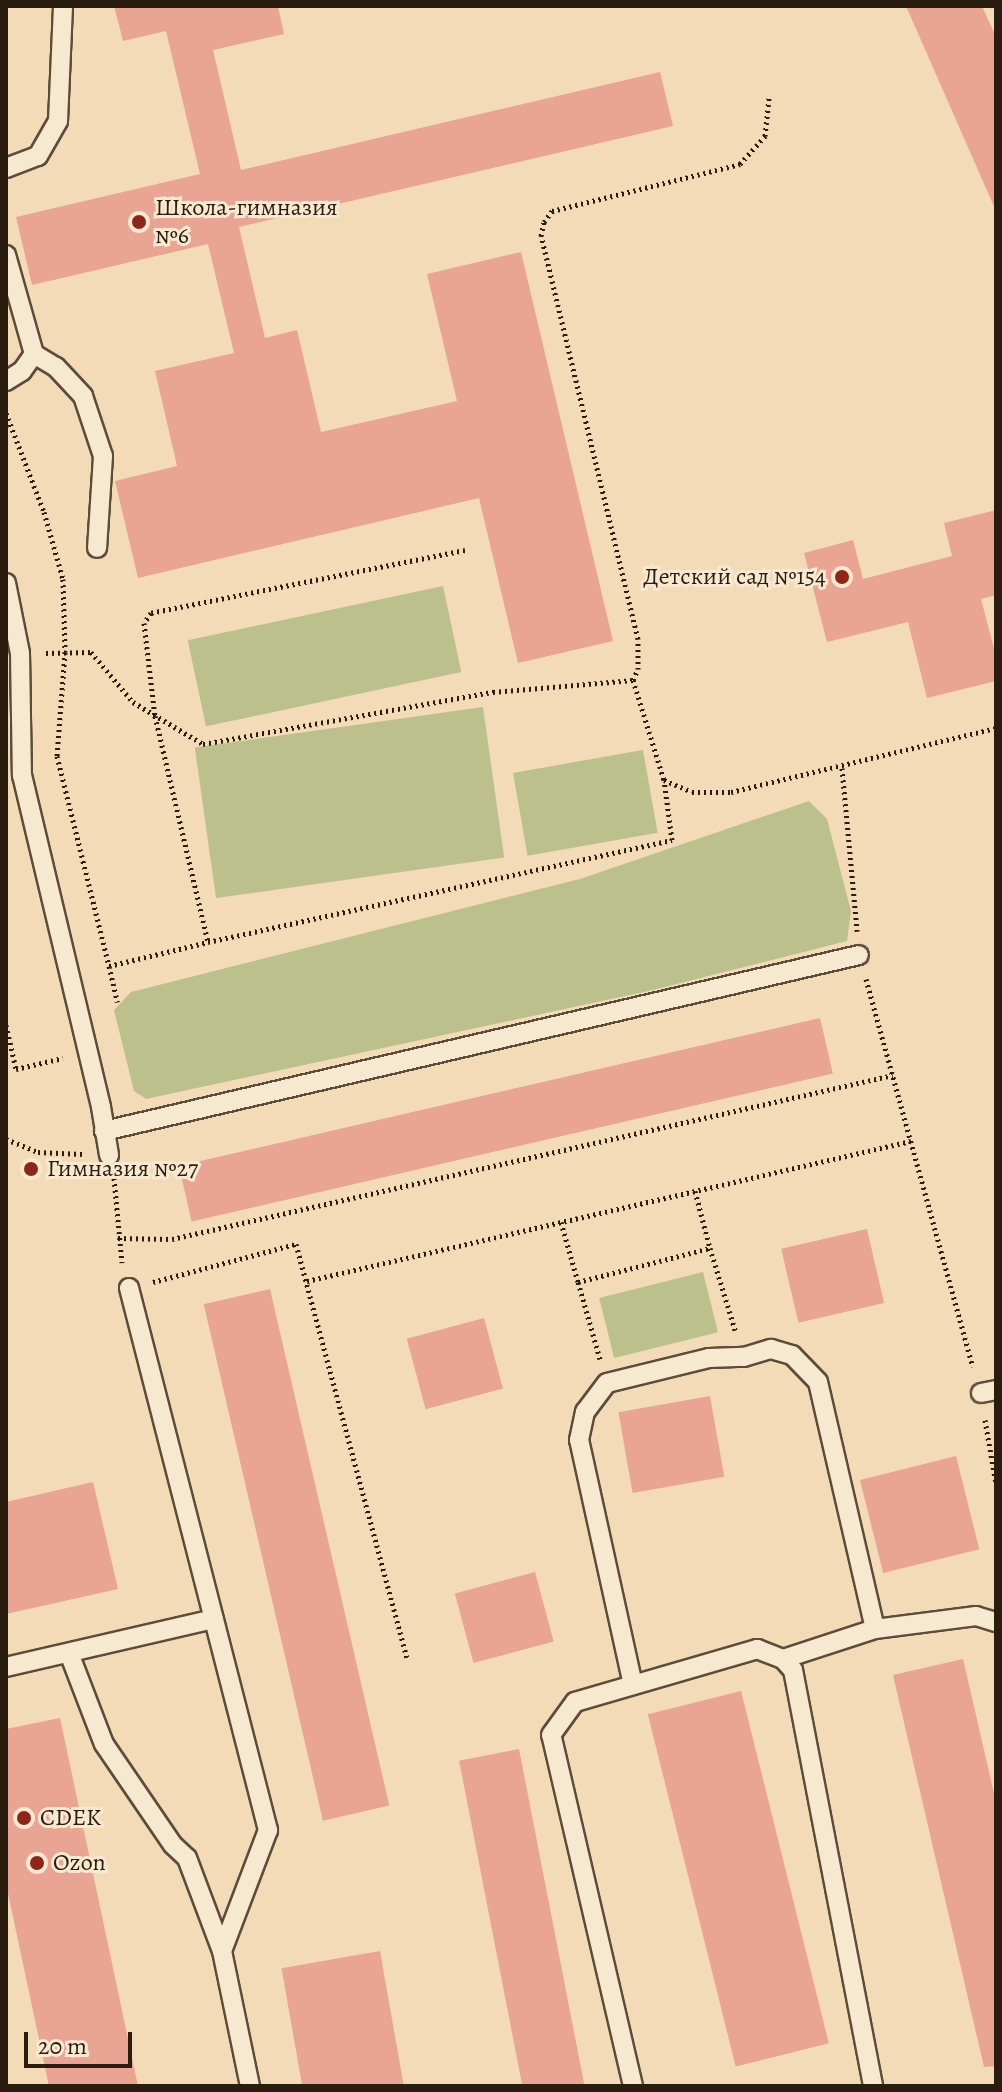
<!DOCTYPE html>
<html>
<head>
<meta charset="utf-8">
<style>
  body { margin:0 }
  #map { position:relative; width:1002px; height:2092px; overflow:hidden; background:#f2dbb6; font-family:Alegreya,serif }
  div>[style] { position:absolute }
  .green>* { inset:0; background:#bcc08d; transform-origin:0 0 }
  .building>* { inset:0; background:#e9a493; transform-origin:0 0 }
  .path>* { height:5px; margin-top:-2.5px; transform-origin:0; background:repeating-linear-gradient(90deg,#2a1d0f 0 2px,transparent 0 6px) }
  .roads { filter:drop-shadow(2px 0 #5c4c39) drop-shadow(-2px 0 #5c4c39) drop-shadow(0 2px #5c4c39) drop-shadow(0 -2px #5c4c39) }
  .service>* { height:18px; margin:-9px; padding:0 9px; transform-origin:9px; border-radius:9px; background:#f7e8d0 }
  .dots>* { width:22px; height:22px; translate:-50% -50%; box-sizing:border-box; border:4px solid #f7e8d0; border-radius:50% }
  span { translate:-50% -50%; white-space:nowrap; text-align:center; line-height:1.15; -webkit-text-stroke:6px #f7e8d0; paint-order:stroke }
  .poi-label { font-size:24px; color:#2a1d0f }
  .left { translate:0 -50%; text-align:left }
  .right { translate:-100% -50%; text-align:right }
  .frame { position:absolute; inset:0; border:8px solid #2a1d0f; pointer-events:none }
  .scale { position:absolute; left:24px; top:2032px; width:108px; height:36px; box-sizing:border-box; border:4px solid #2a1d0f; border-top:0; padding-left:10px; font-size:24px; line-height:28px; white-space:nowrap; color:#2a1d0f; -webkit-text-stroke:6px #f7e8d0; paint-order:stroke }
</style>
</head>
<body>
<div id="map">
  <div class="green">
    <div style="left:443px;top:586px;width:88px;height:261px;rotate:78deg"></div>
    <div style="left:483px;top:707px;width:152px;height:291px;rotate:82deg"></div>
    <div style="left:643px;top:750px;width:84px;height:132px;rotate:80deg"></div>
    <div style="clip-path:polygon(809px 801px,827px 819px,851px 911px,847px 941px,653px 990px,146px 1099px,134px 1091px,114px 1010px,131px 992px,580px 879px)"></div>
    <div style="left:703px;top:1272px;width:62px;height:107px;rotate:76deg"></div>
  </div>
  <div class="building">
    <div style="clip-path:polygon(114px 6px,278px 6px,284px 34px,213px 50px,241px 170px,660px 72px,673px 126px,239px 227px,265px 338px,297px 330px,321px 432px,457px 401px,427px 274px,521px 252px,613px 641px,518px 663px,479px 498px,138px 578px,115px 481px,177px 466px,155px 371px,234px 353px,208px 244px,32px 285px,16px 217px,200px 174px,166px 31px,123px 41px)"></div>
    <div style="clip-path:polygon(906px 6px,982px 6px,996px 37px,996px 211px)"></div>
    <div style="clip-path:polygon(996px 510px,996px 595px,981px 599px,996px 656px,996px 681px,927px 698px,908px 622px,827px 642px,804px 553px,853px 540px,863px 579px,952px 556px,944px 523px)"></div>
    <div style="left:820px;top:1018px;width:57px;height:658px;rotate:77deg"></div>
    <div style="left:867px;top:1229px;width:76px;height:88px;rotate:77deg"></div>
    <div style="left:270px;top:1289px;width:530px;height:68px;rotate:77deg"></div>
    <div style="left:484px;top:1318px;width:73px;height:80px;rotate:75deg"></div>
    <div style="left:710px;top:1396px;width:82px;height:93px;rotate:80deg"></div>
    <div style="left:956px;top:1456px;width:96px;height:99px;rotate:76deg"></div>
    <div style="clip-path:polygon(93px 1482px,118px 1589px,6px 1614px,6px 1502px)"></div>
    <div style="left:535px;top:1572px;width:72px;height:83px;rotate:75deg"></div>
    <div style="clip-path:polygon(963px 1659px,996px 1802px,996px 2066px,984px 2067px,893px 1675px)"></div>
    <div style="left:741px;top:1691px;width:363px;height:96px;rotate:76deg"></div>
    <div style="clip-path:polygon(60px 1718px,138px 2086px,49px 2086px,6px 1884px,6px 1729px)"></div>
    <div style="left:519px;top:1749px;width:343px;height:61px;rotate:79deg"></div>
    <div style="left:380px;top:1951px;width:137px;height:100px;rotate:80deg"></div>
  </div>
  <div class="path">
    <div style="left:6px;top:413px;width:106px;rotate:69deg"></div>
    <div style="left:44px;top:512px;width:70px;rotate:74.2deg"></div>
    <div style="left:63px;top:579px;width:73px;rotate:88.4deg"></div>
    <div style="left:65px;top:652px;width:104px;rotate:94.4deg"></div>
    <div style="left:57px;top:756px;width:216px;rotate:76.1deg"></div>
    <div style="left:109px;top:966px;width:102px;rotate:-13.6deg"></div>
    <div style="left:465px;top:550px;width:320px;rotate:168.7deg"></div>
    <div style="left:151px;top:613px;width:12px;rotate:125deg"></div>
    <div style="left:144px;top:623px;width:94px;rotate:83.3deg"></div>
    <div style="left:155px;top:716px;width:232px;rotate:76.8deg"></div>
    <div style="left:208px;top:942px;width:475px;rotate:-12.4deg"></div>
    <div style="left:672px;top:840px;width:61px;rotate:-97.6deg"></div>
    <div style="left:46px;top:653px;width:45px;rotate:-1.3deg"></div>
    <div style="left:91px;top:652px;width:65px;rotate:50deg"></div>
    <div style="left:133px;top:702px;width:82px;rotate:31deg"></div>
    <div style="left:203px;top:744px;width:295px;rotate:-10.2deg"></div>
    <div style="left:493px;top:692px;width:141px;rotate:-4.9deg"></div>
    <div style="left:633px;top:680px;width:105px;rotate:72.8deg"></div>
    <div style="left:664px;top:780px;width:30px;rotate:23deg"></div>
    <div style="left:692px;top:792px;width:39px"></div>
    <div style="left:731px;top:792px;width:273px;rotate:-13.6deg"></div>
    <div style="left:633px;top:680px;width:12px;rotate:-66deg"></div>
    <div style="left:638px;top:669px;width:30px;rotate:-90deg"></div>
    <div style="left:638px;top:639px;width:415px;rotate:-103.5deg"></div>
    <div style="left:541px;top:236px;width:14px;rotate:-78deg"></div>
    <div style="left:544px;top:222px;width:14px;rotate:-54deg"></div>
    <div style="left:552px;top:211px;width:194px;rotate:-14deg"></div>
    <div style="left:740px;top:164px;width:38px;rotate:-48deg"></div>
    <div style="left:765px;top:136px;width:39px;rotate:-84deg"></div>
    <div style="left:842px;top:768px;width:164px;rotate:84.7deg"></div>
    <div style="left:109px;top:966px;width:37px;rotate:77deg"></div>
    <div style="left:866px;top:979px;width:402px;rotate:74.6deg"></div>
    <div style="left:6px;top:1025px;width:45px;rotate:77.2deg"></div>
    <div style="left:16px;top:1069px;width:48px;rotate:-13.2deg"></div>
    <div style="left:6px;top:1139px;width:35px;rotate:22deg"></div>
    <div style="left:38px;top:1152px;width:44px;rotate:2.6deg"></div>
    <div style="left:114px;top:1178px;width:85px;rotate:84.6deg"></div>
    <div style="left:695px;top:1191px;width:59px;rotate:75.3deg"></div>
    <div style="left:561px;top:1222px;width:62px;rotate:74.2deg"></div>
    <div style="left:118px;top:1238px;width:54px;rotate:1.1deg"></div>
    <div style="left:172px;top:1239px;width:739px;rotate:-12.81deg"></div>
    <div style="left:307px;top:1281px;width:620px;rotate:-13.05deg"></div>
    <div style="left:153px;top:1282px;width:148px;rotate:-14.9deg"></div>
    <div style="left:296px;top:1244px;width:428px;rotate:75deg"></div>
    <div style="left:600px;top:1359px;width:80px;rotate:-105.9deg"></div>
    <div style="left:578px;top:1282px;width:136px;rotate:-14.4deg"></div>
    <div style="left:710px;top:1248px;width:86px;rotate:73deg"></div>
    <div style="left:985px;top:1420px;width:65px;rotate:80.2deg"></div>
  </div>
  <div class="roads">
    <div class="service">
      <div style="left:6px;top:168px;width:34px;rotate:-21deg"></div>
      <div style="left:38px;top:156px;width:40px;rotate:-60.3deg"></div>
      <div style="left:58px;top:121px;width:115px;rotate:-87.5deg"></div>
      <div style="left:6px;top:255px;width:103px;rotate:74.2deg"></div>
      <div style="left:34px;top:354px;width:21px;rotate:125deg"></div>
      <div style="left:22px;top:371px;width:19px;rotate:148deg"></div>
      <div style="left:34px;top:354px;width:26px;rotate:31deg"></div>
      <div style="left:56px;top:367px;width:40px;rotate:47deg"></div>
      <div style="left:83px;top:396px;width:63px;rotate:71.6deg"></div>
      <div style="left:103px;top:456px;width:92px;rotate:93.7deg"></div>
      <div style="left:6px;top:583px;width:71px;rotate:78.7deg"></div>
      <div style="left:20px;top:653px;width:122px;rotate:89.1deg"></div>
      <div style="left:22px;top:775px;width:341px;rotate:76.6deg"></div>
      <div style="left:101px;top:1107px;width:49px;rotate:80.5deg"></div>
      <div style="left:104px;top:1131px;width:775px;rotate:-13.12deg"></div>
      <div style="left:129px;top:1288px;width:560px;rotate:75.62deg"></div>
      <div style="left:268px;top:1830px;width:129px;rotate:110.8deg"></div>
      <div style="left:981px;top:1393px;width:15px;rotate:-11deg"></div>
      <div style="left:69px;top:1653px;width:97px;rotate:69deg"></div>
      <div style="left:104px;top:1744px;width:122px;rotate:55.7deg"></div>
      <div style="left:173px;top:1845px;width:19px;rotate:43deg"></div>
      <div style="left:187px;top:1858px;width:99px;rotate:69.4deg"></div>
      <div style="left:222px;top:1951px;width:138px;rotate:78.3deg"></div>
      <div style="left:783px;top:1659px;width:97px;rotate:-18.1deg"></div>
      <div style="left:875px;top:1629px;width:102px;rotate:-7.3deg"></div>
      <div style="left:976px;top:1616px;width:21px;rotate:17deg"></div>
      <div style="left:6px;top:1667px;width:213px;rotate:-13deg"></div>
      <div style="left:633px;top:1685px;width:251px;rotate:-102.4deg"></div>
      <div style="left:579px;top:1440px;width:29px;rotate:-78deg"></div>
      <div style="left:585px;top:1412px;width:36px;rotate:-53deg"></div>
      <div style="left:607px;top:1383px;width:105px;rotate:-13.8deg"></div>
      <div style="left:709px;top:1358px;width:35px;rotate:-2deg"></div>
      <div style="left:744px;top:1357px;width:28px;rotate:-17deg"></div>
      <div style="left:771px;top:1349px;width:22px;rotate:16deg"></div>
      <div style="left:792px;top:1355px;width:37px;rotate:46deg"></div>
      <div style="left:818px;top:1382px;width:253px;rotate:77deg"></div>
      <div style="left:633px;top:2086px;width:360px;rotate:-103.1deg"></div>
      <div style="left:551px;top:1735px;width:41px;rotate:-54deg"></div>
      <div style="left:575px;top:1702px;width:190px;rotate:-16.2deg"></div>
      <div style="left:757px;top:1649px;width:28px;rotate:21deg"></div>
      <div style="left:783px;top:1659px;width:15px;rotate:48deg"></div>
      <div style="left:793px;top:1670px;width:424px;rotate:79.1deg"></div>
    </div>
  </div>
  <div class="dots">
    <div style="left:139px;top:222px;background:#8f2418"></div>
    <div style="left:842px;top:577px;background:#8f2418"></div>
    <div style="left:31px;top:1169px;background:#8f2418"></div>
    <div style="left:24px;top:1818px;background:#8f2418"></div>
    <div style="left:37px;top:1863px;background:#8f2418"></div>
  </div>
  <div class="poi-label">
    <span class="left" style="left:155px;top:222px">Школа-гимназия<br>№6</span>
    <span class="right" style="left:826px;top:577px">Детский сад №154</span>
    <span class="left" style="left:47px;top:1169px">Гимназия №27</span>
    <span class="left" style="left:40px;top:1818px">CDEK</span>
    <span class="left" style="left:53px;top:1863px">Ozon</span>
  </div>
  <div class="frame"></div>
  <div class="scale">20 m</div>
</div>
</body>
</html>
